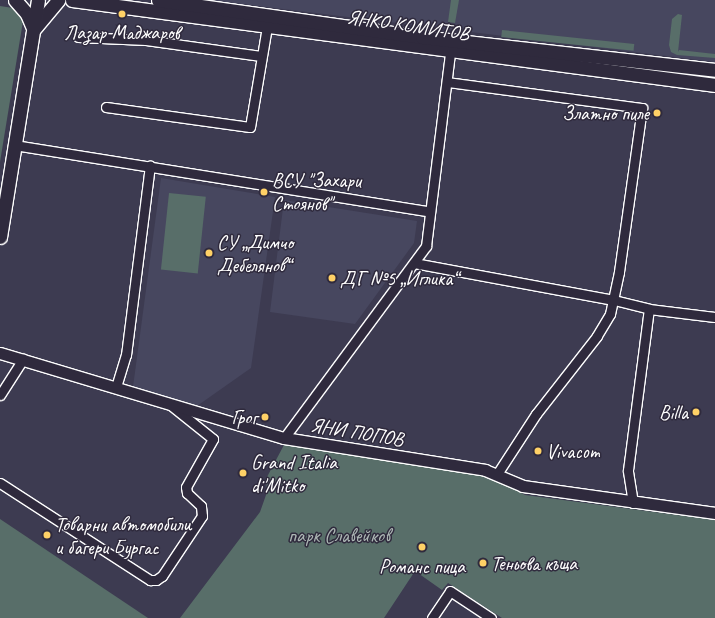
<!DOCTYPE html>
<html>
<head>
<meta charset="utf-8">
<style>
  body { margin:0 }
  #map { position:relative; width:715px; height:618px; overflow:hidden; background:#3d3b51; font-family:Caveat,sans-serif }
  div>[style] { position:absolute }
  .built>* { inset:0; background:#47475f }
  .green>* { inset:0; background:#586e69; transform-origin:0 0 }
  .roads { filter:drop-shadow(1px 0 #fff) drop-shadow(-1px 0 #fff) drop-shadow(0 1px #fff) drop-shadow(0 -1px #fff) }
  .minor>* { height:9px; margin:-4.5px; padding:0 4.5px; transform-origin:4.5px; border-radius:4.5px; background:#2f2a3d }
  .tertiary>* { height:11px; margin:-5.5px; padding:0 5.5px; transform-origin:5.5px; border-radius:5.5px; background:#2f2a3d }
  .secondary>* { height:13px; margin:-6.5px; padding:0 6.5px; transform-origin:6.5px; border-radius:6.5px; background:#2f2a3d }
  .dots>* { width:11px; height:11px; translate:-50% -50%; box-sizing:border-box; border:2px solid #2f2a3d; border-radius:50% }
  span { translate:-50% -50%; white-space:nowrap; text-align:center; line-height:1.15; -webkit-text-stroke:3px #2f2a3d; paint-order:stroke }
  .street-label { font-size:20px; color:#fff }
  .poi-label { font-size:20px; color:#fff }
  .right { translate:-100% -50%; text-align:right }
  .left { translate:0 -50%; text-align:left }
  .park-label { font-size:20px; color:#acb6b4 }
</style>
</head>
<body>
<div id="map">
  <div class="built">
    <div style="clip-path:polygon(210px 0,715px 0,715px 62px)"></div>
    <div style="clip-path:polygon(161px 178px,275px 197px,251px 368px,197px 406px,133px 387px)"></div>
    <div style="clip-path:polygon(284px 200px,417px 221px,414px 243px,355px 324px,270px 312px)"></div>
  </div>
  <div class="green">
    <div style="clip-path:polygon(451px 0,459px 0,455px 23px,448px 22px)"></div>
    <div style="clip-path:polygon(0 6px,13px 8px,23px 21px,0 162px)"></div>
    <div style="clip-path:polygon(678px 14px,682px 15px,678px 52px,679px 50px,715px 54px,715px 58px,677px 55px,671px 52px,669px 45px,672px 19px)"></div>
    <div style="left:502px;top:30px;width:133px;height:7px;rotate:6deg"></div>
    <div style="left:169px;top:193px;width:37px;height:77px;rotate:6deg"></div>
    <div style="clip-path:polygon(285px 443px,492px 476px,525px 495px,715px 520px,715px 618px,502px 618px,448px 583px,442px 590px,415px 571px,384px 618px,180px 618px,260px 512px,266px 495px,267px 477px)"></div>
    <div style="clip-path:polygon(0 519px,148px 618px,0 618px)"></div>
  </div>
  <div class="roads">
    <div class="minor">
      <div style="left:78px;top:37px;width:68px;rotate:2.5deg"></div>
      <div style="left:146px;top:40px;width:116px;rotate:7.9deg"></div>
      <div style="left:447px;top:82px;width:197px;rotate:7.6deg"></div>
      <div style="left:642px;top:108px;width:166px;rotate:98deg"></div>
      <div style="left:619px;top:272px;width:43px;rotate:102.1deg"></div>
      <div style="left:610px;top:314px;width:26px;rotate:121deg"></div>
      <div style="left:597px;top:336px;width:99px;rotate:128deg"></div>
      <div style="left:536px;top:414px;width:72px;rotate:123deg"></div>
      <div style="left:106px;top:107px;width:145px;rotate:7.9deg"></div>
      <div style="left:250px;top:127px;width:102px;rotate:-80.4deg"></div>
      <div style="left:14px;top:145px;width:421px;rotate:9.1deg"></div>
      <div style="left:414px;top:263px;width:203px;rotate:10.5deg"></div>
      <div style="left:614px;top:300px;width:36px;rotate:14deg"></div>
      <div style="left:649px;top:309px;width:66px;rotate:6.9deg"></div>
      <div style="left:116px;top:387px;width:34px;rotate:-73deg"></div>
      <div style="left:126px;top:355px;width:191px;rotate:-82.8deg"></div>
      <div style="left:0;top:395px;width:43px;rotate:-57.4deg"></div>
      <div style="left:284px;top:438px;width:239px;rotate:-53.5deg"></div>
      <div style="left:426px;top:246px;width:195px;rotate:-82.9deg"></div>
      <div style="left:0;top:483px;width:179px;rotate:32.9deg"></div>
      <div style="left:150px;top:580px;width:6px"></div>
      <div style="left:156px;top:580px;width:7px;rotate:-34deg"></div>
      <div style="left:162px;top:576px;width:72px;rotate:-56.3deg"></div>
      <div style="left:202px;top:516px;width:10px;rotate:-96deg"></div>
      <div style="left:201px;top:506px;width:19px;rotate:-137deg"></div>
      <div style="left:187px;top:493px;width:6px;rotate:-99deg"></div>
      <div style="left:186px;top:487px;width:55px;rotate:-60.6deg"></div>
      <div style="left:213px;top:439px;width:58px;rotate:-141.3deg"></div>
      <div style="left:633px;top:503px;width:33px;rotate:-99deg"></div>
      <div style="left:628px;top:470px;width:162px;rotate:-82.6deg"></div>
      <div style="left:432px;top:618px;width:32px;rotate:-56deg"></div>
      <div style="left:450px;top:591px;width:49px;rotate:33.4deg"></div>
    </div>
    <div class="tertiary">
      <div style="left:0;top:353px;width:296px;rotate:16.7deg"></div>
      <div style="left:284px;top:438px;width:204px;rotate:9deg"></div>
      <div style="left:485px;top:470px;width:41px;rotate:22.8deg"></div>
      <div style="left:523px;top:486px;width:194px;rotate:8deg"></div>
    </div>
    <div class="secondary">
      <div style="left:15px;top:0;width:18px;rotate:49deg"></div>
      <div style="left:27px;top:14px;width:15px;rotate:67deg"></div>
      <div style="left:72px;top:0;width:649px;rotate:7.53deg"></div>
      <div style="left:158px;top:0;width:267px;rotate:8deg"></div>
      <div style="left:422px;top:37px;width:295px;rotate:6.4deg"></div>
      <div style="left:34px;top:29px;width:38px;rotate:-50deg"></div>
      <div style="left:0;top:237px;width:240px;rotate:-80.9deg"></div>
    </div>
  </div>
  <div class="dots">
    <div style="left:122px;top:14px;background:#ffd166"></div>
    <div style="left:657px;top:113px;background:#ffd166"></div>
    <div style="left:264px;top:192px;background:#ffd166"></div>
    <div style="left:209px;top:253px;background:#ffd166"></div>
    <div style="left:332px;top:278px;background:#ffd166"></div>
    <div style="left:696px;top:412px;background:#ffd166"></div>
    <div style="left:265px;top:417px;background:#ffd166"></div>
    <div style="left:538px;top:451px;background:#ffd166"></div>
    <div style="left:243px;top:473px;background:#ffd166"></div>
    <div style="left:47px;top:535px;background:#ffd166"></div>
    <div style="left:422px;top:547px;background:#ffd166"></div>
    <div style="left:483px;top:563px;background:#ffd166"></div>
  </div>
  <div class="street-label">
    <span style="left:408px;top:25px;rotate:8deg">ЯНКО КОМИТОВ</span>
    <span style="left:357px;top:432px;rotate:9deg">ЯНИ ПОПОВ</span>
  </div>
  <div class="poi-label">
    <span style="left:122px;top:32px">Лазар Маджаров</span>
    <span class="right" style="left:649px;top:113px">Златно пиле</span>
    <span class="left" style="left:272px;top:192px">ВСУ "Захари<br>Стоянов"</span>
    <span class="left" style="left:217px;top:254px">СУ „Димчо<br>Дебелянов“</span>
    <span class="left" style="left:340px;top:278px">ДГ №5 „Иглика“</span>
    <span class="right" style="left:688px;top:412px">Billa</span>
    <span class="right" style="left:257px;top:417px">Грог</span>
    <span class="left" style="left:546px;top:451px">Vivacom</span>
    <span class="left" style="left:251px;top:474px">Grand Italia<br>di'Mitko</span>
    <span class="left" style="left:55px;top:536px">Товарни автомобили<br>и багери Бургас</span>
    <span class="left" style="left:491px;top:563px">Теньова къща</span>
    <span style="left:422px;top:566px">Романс пица</span>
  </div>
  <div class="park-label">
    <span style="left:339px;top:535px">парк Славейков</span>
  </div>
</div>
</body>
</html>
